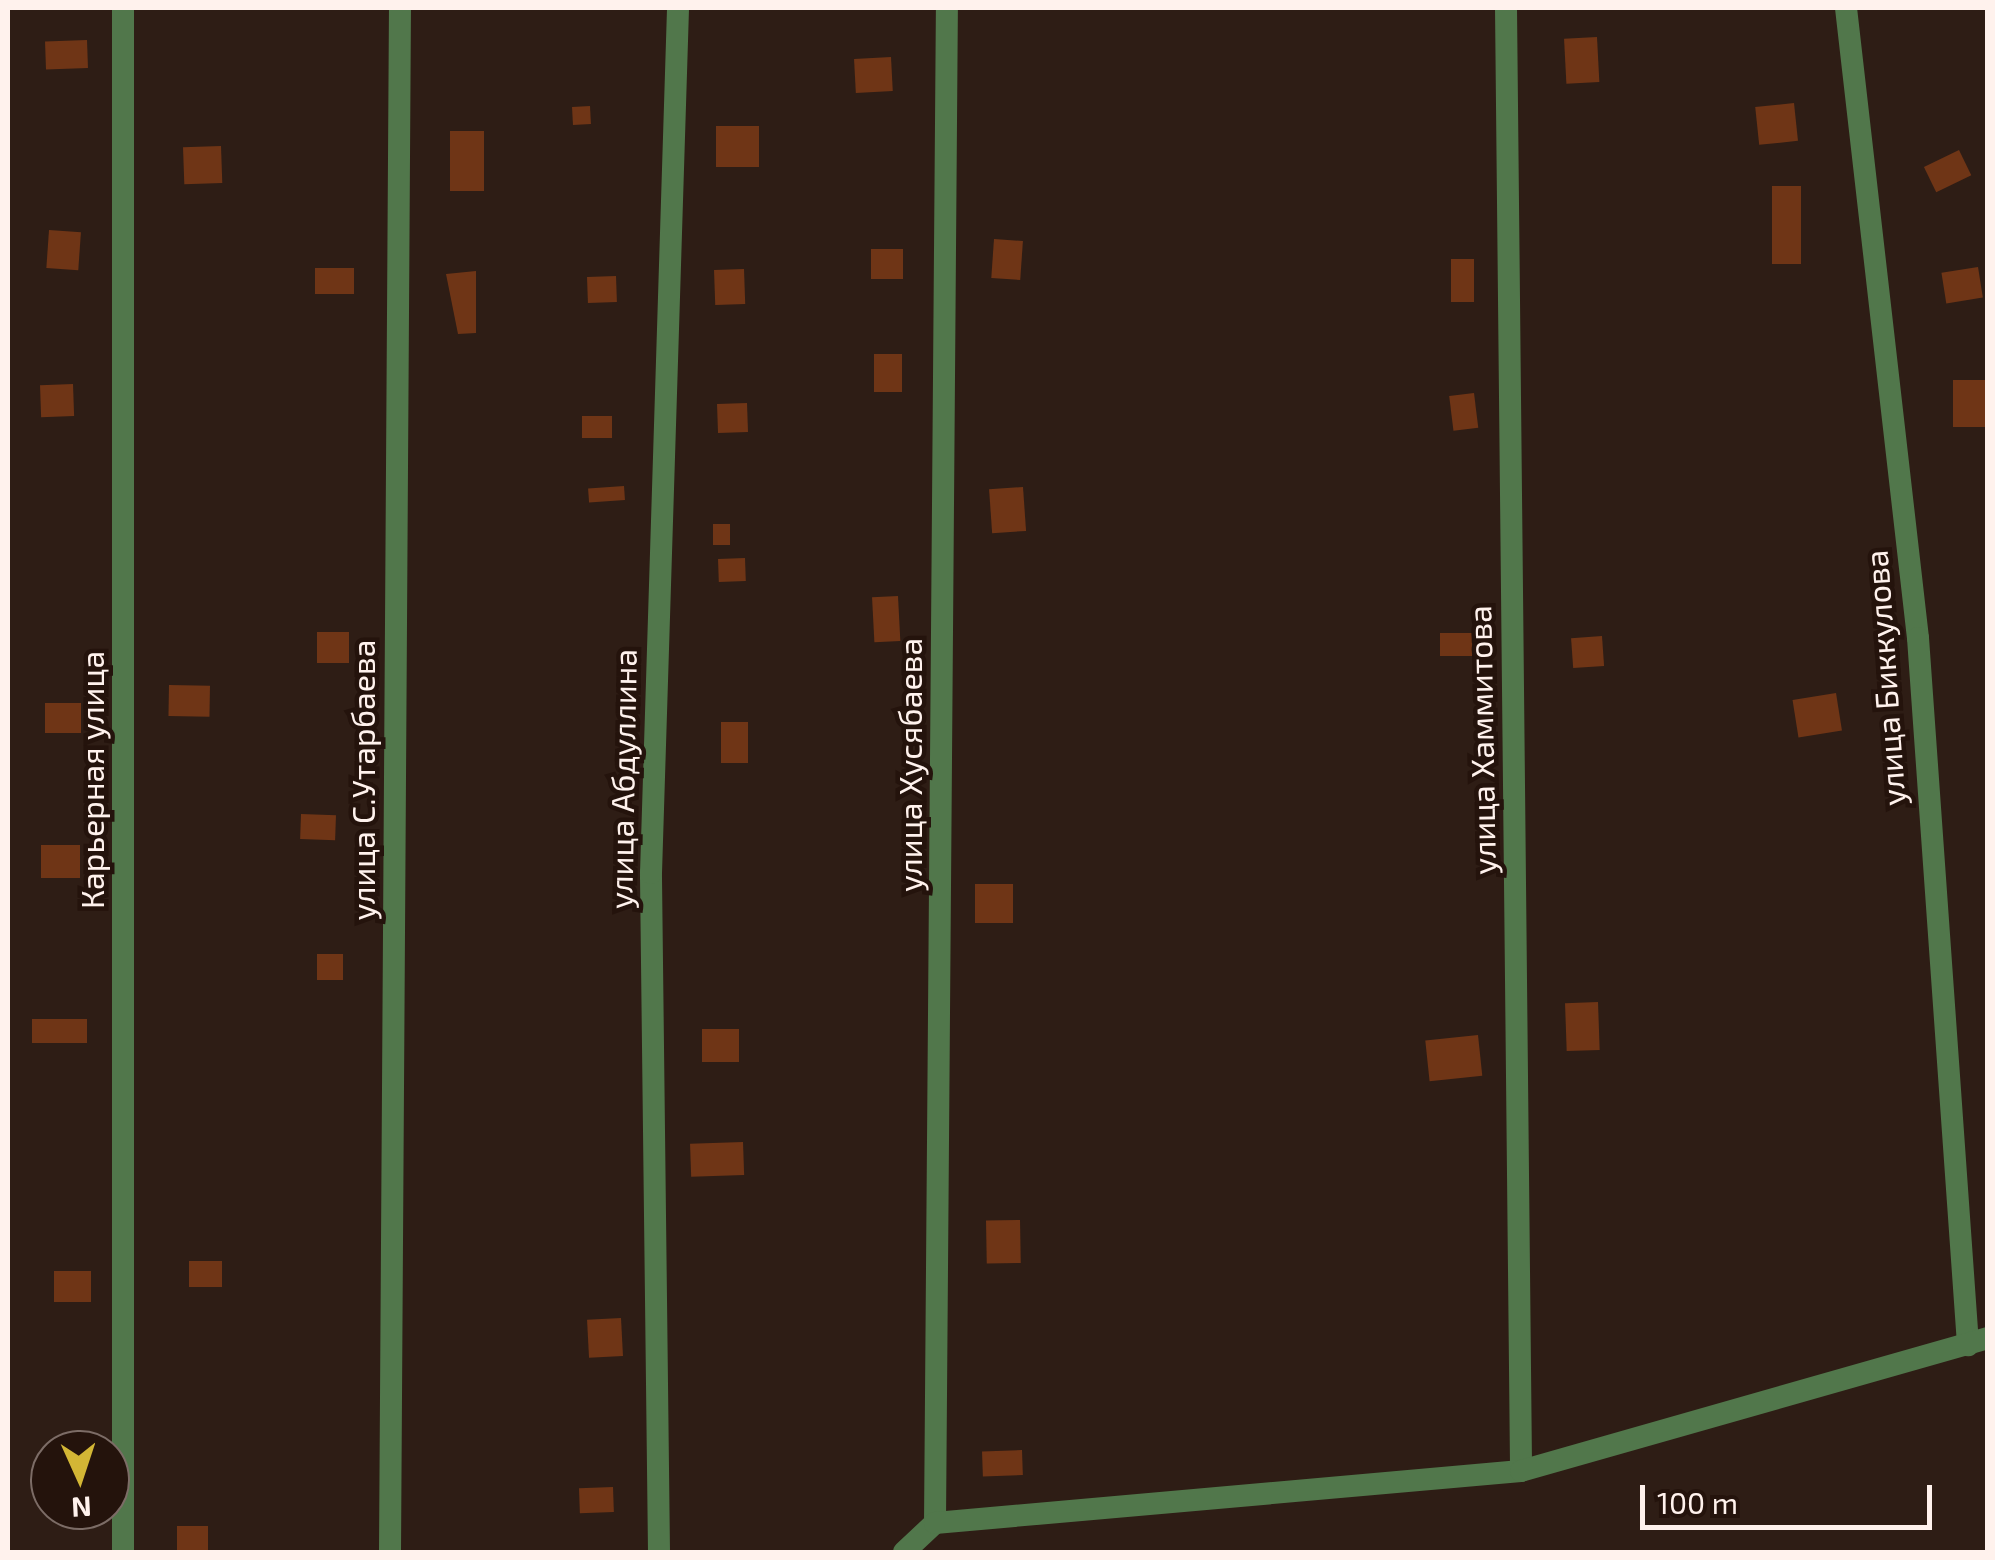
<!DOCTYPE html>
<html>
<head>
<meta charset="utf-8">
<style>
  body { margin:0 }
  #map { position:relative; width:1995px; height:1560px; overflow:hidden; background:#2e1d15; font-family:"Exo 2",sans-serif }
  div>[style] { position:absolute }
  .building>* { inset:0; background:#6f3516; transform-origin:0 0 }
  .street>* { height:22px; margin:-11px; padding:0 11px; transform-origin:11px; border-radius:11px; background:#51774b }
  span { translate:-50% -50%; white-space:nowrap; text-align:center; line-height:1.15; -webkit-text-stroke:9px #24130c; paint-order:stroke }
  .street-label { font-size:32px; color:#fff2ed }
  .frame { position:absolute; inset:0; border:10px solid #fff2ed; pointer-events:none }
  .north { position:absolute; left:30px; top:1430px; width:100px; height:100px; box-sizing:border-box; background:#24130c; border:2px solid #7c6c66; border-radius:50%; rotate:177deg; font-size:28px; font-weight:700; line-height:40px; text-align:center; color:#fff2ed }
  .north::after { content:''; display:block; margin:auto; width:35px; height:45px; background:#d3b635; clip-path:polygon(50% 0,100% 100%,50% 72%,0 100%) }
  .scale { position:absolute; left:1640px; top:1485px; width:292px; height:45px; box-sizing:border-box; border:5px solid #fff2ed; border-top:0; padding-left:12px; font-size:30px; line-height:35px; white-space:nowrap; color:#fff2ed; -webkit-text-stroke:8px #24130c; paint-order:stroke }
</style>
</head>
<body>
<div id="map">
  <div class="building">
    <div style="left:1597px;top:37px;width:45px;height:33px;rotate:87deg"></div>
    <div style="left:87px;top:40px;width:28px;height:42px;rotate:88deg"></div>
    <div style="left:891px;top:57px;width:34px;height:37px;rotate:87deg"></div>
    <div style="left:1794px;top:103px;width:38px;height:39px;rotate:84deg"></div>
    <div style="left:590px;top:106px;width:18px;height:18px;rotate:87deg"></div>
    <div style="left:716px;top:126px;width:43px;height:41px"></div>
    <div style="left:450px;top:131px;width:34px;height:60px"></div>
    <div style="left:221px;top:146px;width:37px;height:38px;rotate:88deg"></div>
    <div style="left:1959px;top:150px;width:28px;height:39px;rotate:64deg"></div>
    <div style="left:1772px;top:186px;width:29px;height:78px"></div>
    <div style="left:49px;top:230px;width:32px;height:38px;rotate:4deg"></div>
    <div style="left:994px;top:239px;width:29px;height:39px;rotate:4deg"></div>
    <div style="left:903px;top:249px;width:30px;height:32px;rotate:90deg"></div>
    <div style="left:1451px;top:259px;width:23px;height:43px"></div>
    <div style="left:1978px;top:267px;width:31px;height:37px;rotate:81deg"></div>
    <div style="left:315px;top:268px;width:39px;height:26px"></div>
    <div style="left:744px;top:269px;width:35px;height:30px;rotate:88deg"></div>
    <div style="clip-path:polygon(476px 271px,476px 333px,458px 334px,446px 274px)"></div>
    <div style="left:616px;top:276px;width:26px;height:29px;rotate:88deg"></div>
    <div style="left:902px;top:354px;width:38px;height:28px;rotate:90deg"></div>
    <div style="left:1988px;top:380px;width:47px;height:35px;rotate:90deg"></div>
    <div style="left:73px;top:384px;width:32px;height:33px;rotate:88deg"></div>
    <div style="left:1474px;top:393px;width:35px;height:25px;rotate:83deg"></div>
    <div style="left:747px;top:403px;width:29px;height:30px;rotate:88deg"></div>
    <div style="left:582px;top:416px;width:30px;height:22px"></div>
    <div style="left:624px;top:486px;width:14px;height:36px;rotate:86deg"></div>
    <div style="left:1023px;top:487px;width:44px;height:34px;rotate:86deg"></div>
    <div style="left:713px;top:524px;width:17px;height:21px"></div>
    <div style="left:745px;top:558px;width:23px;height:27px;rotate:88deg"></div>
    <div style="left:898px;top:596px;width:45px;height:26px;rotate:87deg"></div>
    <div style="left:317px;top:632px;width:32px;height:31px"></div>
    <div style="left:1440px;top:633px;width:32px;height:23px"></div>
    <div style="left:1602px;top:636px;width:30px;height:31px;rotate:86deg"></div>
    <div style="left:169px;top:685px;width:41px;height:31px;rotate:1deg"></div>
    <div style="left:1836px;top:693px;width:38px;height:44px;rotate:81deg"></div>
    <div style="left:45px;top:703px;width:36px;height:30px"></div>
    <div style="left:721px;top:722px;width:27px;height:41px"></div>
    <div style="left:301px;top:814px;width:35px;height:25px;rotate:2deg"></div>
    <div style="left:41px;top:845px;width:39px;height:33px"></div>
    <div style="left:975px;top:884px;width:38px;height:39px"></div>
    <div style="left:317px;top:954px;width:26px;height:26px"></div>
    <div style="left:1598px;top:1002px;width:48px;height:33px;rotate:88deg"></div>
    <div style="left:87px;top:1019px;width:24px;height:55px;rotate:90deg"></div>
    <div style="left:702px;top:1029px;width:37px;height:33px"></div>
    <div style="left:1478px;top:1035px;width:41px;height:53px;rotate:84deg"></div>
    <div style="left:743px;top:1142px;width:33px;height:53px;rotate:88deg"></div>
    <div style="left:1020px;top:1220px;width:43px;height:34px;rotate:89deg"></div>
    <div style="left:222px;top:1261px;width:26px;height:33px;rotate:90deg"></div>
    <div style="left:91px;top:1271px;width:31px;height:37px;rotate:90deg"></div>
    <div style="left:621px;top:1318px;width:38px;height:34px;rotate:87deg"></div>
    <div style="left:1022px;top:1450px;width:25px;height:40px;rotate:88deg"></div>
    <div style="left:613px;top:1487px;width:25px;height:34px;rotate:88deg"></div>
    <div style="left:177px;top:1526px;width:31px;height:26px"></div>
  </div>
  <div class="street">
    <div style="left:123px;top:8px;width:1544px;rotate:90deg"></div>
    <div style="left:1506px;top:8px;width:1463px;rotate:89.41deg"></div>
    <div style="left:1846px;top:8px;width:634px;rotate:83.48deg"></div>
    <div style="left:1918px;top:638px;width:709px;rotate:85.95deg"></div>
    <div style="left:935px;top:1523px;width:1515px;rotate:-89.55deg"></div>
    <div style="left:390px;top:1552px;width:1544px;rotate:-89.63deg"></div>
    <div style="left:659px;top:1552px;width:679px;rotate:-90.68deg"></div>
    <div style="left:651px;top:873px;width:865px;rotate:-88.21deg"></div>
    <div style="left:904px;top:1552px;width:42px;rotate:-43.1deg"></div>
    <div style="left:935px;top:1523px;width:588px;rotate:-5.07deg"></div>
    <div style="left:1521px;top:1471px;width:486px;rotate:-15.9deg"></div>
  </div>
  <div class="street-label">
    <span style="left:1884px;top:678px;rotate:-94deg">улица Биккулова</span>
    <span style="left:1481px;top:740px;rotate:-91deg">улица Хаммитова</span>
    <span style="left:909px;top:765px;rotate:-90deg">улица Хусябаева</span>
    <span style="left:622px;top:779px;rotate:-89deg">улица Абдуллина</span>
    <span style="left:91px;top:780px;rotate:-90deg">Карьерная улица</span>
    <span style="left:362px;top:780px;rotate:-90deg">улица С.Утарбаева</span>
  </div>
  <div class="frame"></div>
  <div class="north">N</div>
  <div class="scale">100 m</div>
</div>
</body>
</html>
